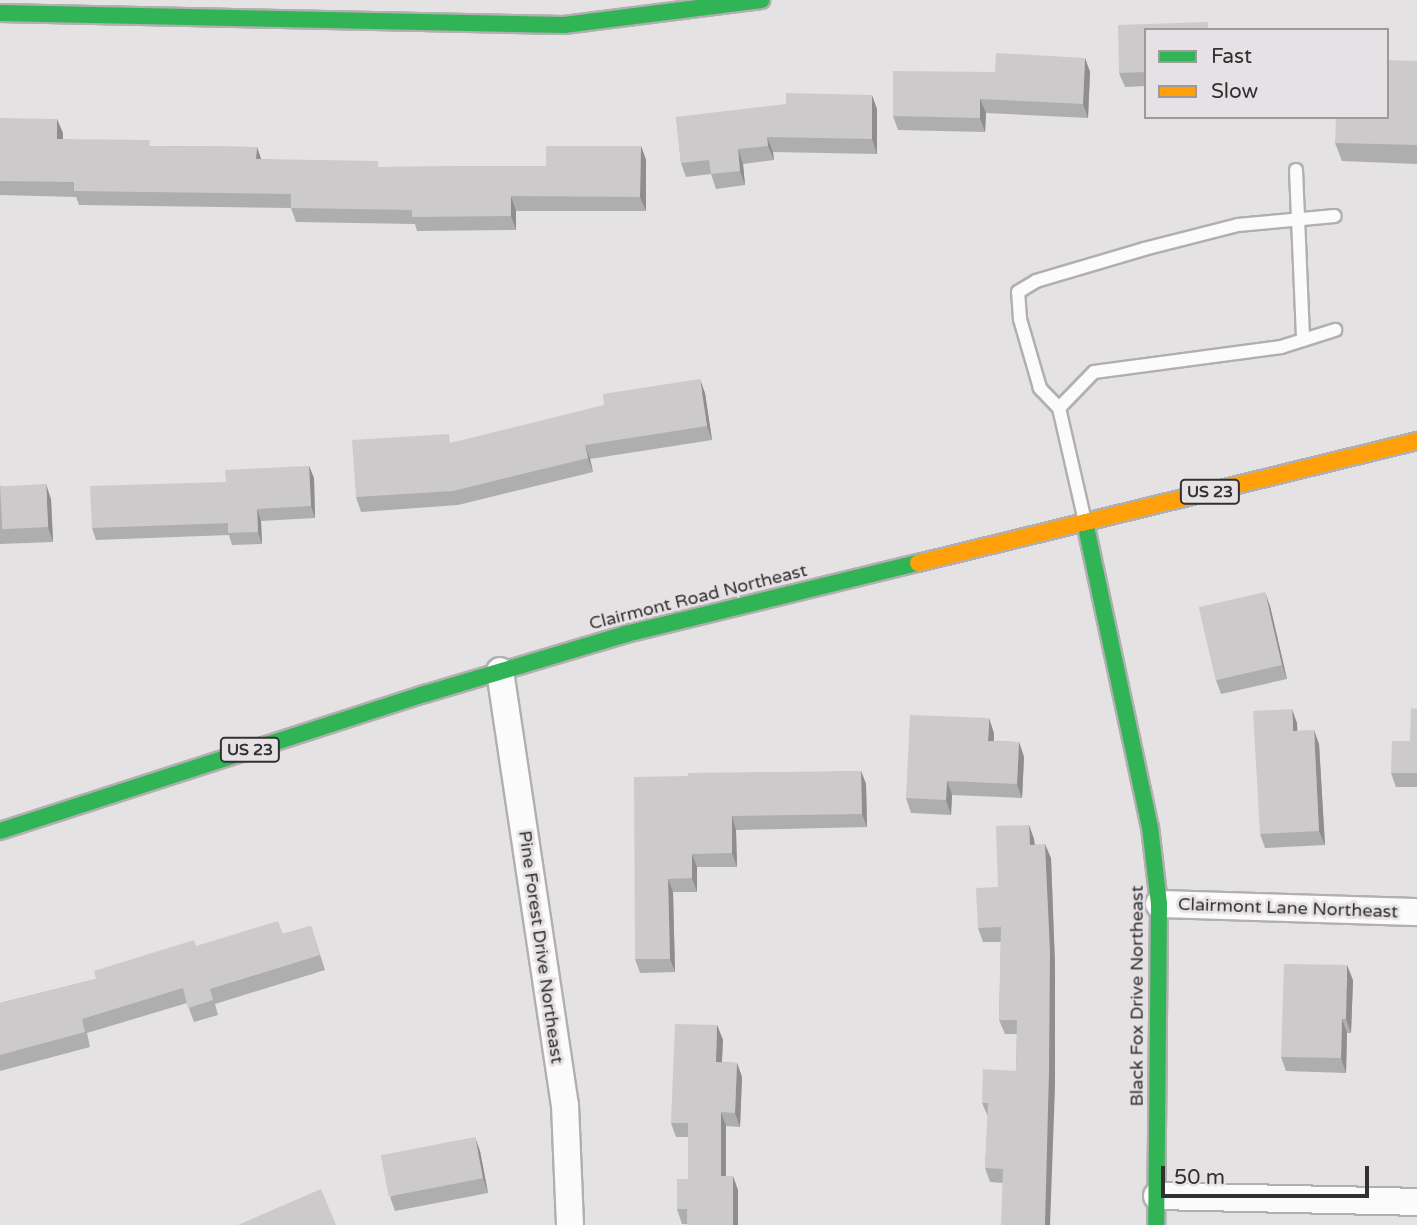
<!DOCTYPE html>
<html>
<head>
<meta charset="utf-8">
<style>
  body { margin:0 }
  #map { position:relative; width:1417px; height:1225px; overflow:hidden; background:#e4e2e3; font-family:"Varela Round",sans-serif }
  div>[style] { position:absolute }
  .roads { filter:drop-shadow(2px 0 #b1afb0) drop-shadow(-2px 0 #b1afb0) drop-shadow(0 2px #b1afb0) drop-shadow(0 -2px #b1afb0) }
  .lane>* { height:12px; margin:-6px; padding:0 6px; transform-origin:6px; border-radius:6px; background:#fbfbfb }
  .street>* { height:26px; margin:-13px; padding:0 13px; transform-origin:13px; border-radius:13px; background:#fbfbfb }
  .fast>* { height:16px; margin:-8px; padding:0 8px; transform-origin:8px; border-radius:8px; background:#30b455 }
  .slow>* { height:16px; margin:-8px; padding:0 8px; transform-origin:8px; border-radius:8px; background:#ff9f0a }
  .wall>* { inset:0; background:#afaeaf }
  .shaded-wall>* { inset:0; background:#8f8d8e }
  .building>* { inset:0; background:#cccacb; transform-origin:0 0 }
  span { translate:-50% -50%; white-space:nowrap; text-align:center; line-height:1.15; -webkit-text-stroke:6px #e5e1e4; paint-order:stroke }
  .shield-label span { padding:2px 5px; background:#e5e1e4; border:2px solid; border-radius:5px; -webkit-text-stroke-width:0 }
  .shield-label { font-size:16px; color:#323031; font-weight:700 }
  .street-label { font-size:18px; color:#323031 }
  .legend { position:absolute; left:1144px; top:28px; width:245px; height:91px; box-sizing:border-box; background:#e5e1e4; border:2px solid #9d9a9c; margin:0; padding:9px 12px; list-style:none; font-size:21px; color:#323031 }
  .legend li { display:flex; align-items:center; gap:14px; height:35px }
  .legend b { width:35px; border:2px solid #9d9a9c }
  .scale { position:absolute; left:1161px; top:1166px; width:208px; height:32px; box-sizing:border-box; border:4px solid #323031; border-top:0; padding-left:9px; font-size:21px; line-height:24px; white-space:nowrap; color:#323031; -webkit-text-stroke:5px #e5e1e4; paint-order:stroke }
</style>
</head>
<body>
<div id="map">
  <div class="roads">
    <div class="lane">
      <div style="left:1296px;top:170px;width:170px;rotate:87.6deg"></div>
      <div style="left:1059px;top:408px;width:50px;rotate:-45.8deg"></div>
      <div style="left:1094px;top:372px;width:189px;rotate:-7.6deg"></div>
      <div style="left:1281px;top:347px;width:57px;rotate:-17.5deg"></div>
      <div style="left:1084px;top:517px;width:112px;rotate:-102.9deg"></div>
      <div style="left:1059px;top:408px;width:28px;rotate:-134deg"></div>
      <div style="left:1040px;top:388px;width:72px;rotate:-106.2deg"></div>
      <div style="left:1020px;top:319px;width:27px;rotate:-94deg"></div>
      <div style="left:1018px;top:292px;width:21px;rotate:-31deg"></div>
      <div style="left:1036px;top:281px;width:113px;rotate:-16.5deg"></div>
      <div style="left:1144px;top:249px;width:97px;rotate:-14.3deg"></div>
      <div style="left:1238px;top:225px;width:97px;rotate:-5.3deg"></div>
    </div>
    <div class="street">
      <div style="left:500px;top:671px;width:439px;rotate:81.5deg"></div>
      <div style="left:565px;top:1105px;width:120px;rotate:87.6deg"></div>
      <div style="left:1159px;top:904px;width:258px;rotate:1.8deg"></div>
      <div style="left:1157px;top:1196px;width:260px;rotate:1.3deg"></div>
    </div>
    <div class="fast">
      <div style="left:0;top:13px;width:564px;rotate:1.22deg"></div>
      <div style="left:564px;top:25px;width:199px;rotate:-7.2deg"></div>
      <div style="left:1085px;top:522px;width:312px;rotate:78deg"></div>
      <div style="left:1150px;top:827px;width:78px;rotate:83.3deg"></div>
      <div style="left:1159px;top:904px;width:321px;rotate:90.5deg"></div>
      <div style="left:0;top:831px;width:447px;rotate:-17.9deg"></div>
      <div style="left:425px;top:694px;width:210px;rotate:-16.6deg"></div>
      <div style="left:626px;top:634px;width:301px;rotate:-13.7deg"></div>
    </div>
    <div class="slow">
      <div style="left:918px;top:563px;width:514px;rotate:-13.74deg"></div>
    </div>
  </div>
  <div class="wall">
    <div style="clip-path:polygon(1146px 30px,1146px 86px,1125px 87px,1119px 73px)"></div>
    <div style="clip-path:polygon(1085px 58px,1090px 72px,1088px 118px,986px 113px,985px 132px,898px 130px,893px 116px,995px 72px)"></div>
    <div style="clip-path:polygon(1417px 61px,1417px 164px,1342px 161px,1335px 143px)"></div>
    <div style="clip-path:polygon(877px 109px,877px 154px,773px 152px,774px 160px,743px 164px,745px 185px,716px 189px,711px 174px,686px 177px,681px 163px,676px 117px)"></div>
    <div style="clip-path:polygon(0 118px,63px 133px,63px 139px,151px 146px,257px 147px,261px 159px,380px 167px,546px 166px,641px 146px,646px 160px,646px 211px,516px 211px,516px 230px,417px 231px,415px 224px,296px 222px,291px 208px,79px 205px,76px 197px,0 195px)"></div>
    <div style="clip-path:polygon(705px 393px,712px 440px,590px 459px,593px 472px,458px 505px,361px 512px,356px 497px,452px 443px)"></div>
    <div style="clip-path:polygon(309px 466px,314px 478px,315px 518px,261px 521px,262px 544px,232px 545px,229px 535px,96px 540px,92px 528px,226px 482px)"></div>
    <div style="clip-path:polygon(0 486px,51px 499px,53px 542px,0 544px)"></div>
    <div style="clip-path:polygon(1270px 606px,1287px 679px,1221px 694px,1216px 680px)"></div>
    <div style="clip-path:polygon(1417px 709px,1417px 787px,1396px 787px,1391px 773px,1410px 741px)"></div>
    <div style="clip-path:polygon(1297px 723px,1297px 731px,1319px 744px,1325px 845px,1265px 848px,1260px 834px)"></div>
    <div style="clip-path:polygon(994px 733px,994px 741px,1019px 742px,1024px 757px,1022px 798px,952px 795px,951px 815px,911px 813px,906px 798px)"></div>
    <div style="clip-path:polygon(861px 771px,866px 784px,867px 827px,736px 830px,737px 867px,697px 867px,697px 892px,673px 892px,675px 972px,640px 973px,635px 959px,688px 776px)"></div>
    <div style="clip-path:polygon(1029px 825px,1034px 839px,1035px 844px,1051px 858px,1055px 965px,1055px 1087px,1002px 1183px,990px 1182px,985px 1168px,988px 1117px,982px 1103px,1016px 1071px,1017px 1034px,1005px 1034px,999px 1020px,1001px 942px,983px 942px,978px 928px)"></div>
    <div style="clip-path:polygon(311px 926px,325px 970px,215px 1004px,218px 1015px,194px 1022px,187px 1003px,87px 1033px,90px 1047px,0 1071px,0 1003px,96px 979px,197px 946px,283px 934px)"></div>
    <div style="clip-path:polygon(1353px 980px,1351px 1033px,1347px 1033px,1346px 1073px,1286px 1071px,1281px 1057px)"></div>
    <div style="clip-path:polygon(717px 1025px,723px 1040px,722px 1062px,737px 1063px,742px 1077px,740px 1127px,726px 1126px,726px 1176px,738px 1190px,687px 1224px,682px 1224px,677px 1209px,688px 1179px,688px 1137px,676px 1137px,671px 1123px)"></div>
    <div style="clip-path:polygon(480px 1151px,488px 1193px,395px 1211px,390px 1197px)"></div>
  </div>
  <div class="shaded-wall">
    <div style="clip-path:polygon(1085px 58px,1090px 72px,1088px 118px,1083px 104px)"></div>
    <div style="clip-path:polygon(872px 95px,877px 109px,877px 154px,872px 139px)"></div>
    <div style="clip-path:polygon(980px 99px,986px 113px,985px 132px,980px 118px)"></div>
    <div style="clip-path:polygon(57px 119px,63px 133px,62px 153px,57px 139px)"></div>
    <div style="clip-path:polygon(767px 137px,773px 152px,774px 160px,768px 146px)"></div>
    <div style="clip-path:polygon(641px 146px,646px 160px,646px 211px,640px 197px)"></div>
    <div style="clip-path:polygon(257px 147px,262px 162px,256px 159px)"></div>
    <div style="clip-path:polygon(738px 149px,743px 164px,745px 185px,740px 171px)"></div>
    <div style="clip-path:polygon(511px 196px,516px 211px,516px 230px,511px 216px)"></div>
    <div style="clip-path:polygon(700px 379px,705px 393px,712px 440px,707px 426px)"></div>
    <div style="clip-path:polygon(585px 445px,590px 459px,593px 472px,588px 458px)"></div>
    <div style="clip-path:polygon(309px 466px,314px 478px,315px 518px,311px 506px)"></div>
    <div style="clip-path:polygon(46px 484px,51px 499px,53px 542px,48px 527px)"></div>
    <div style="clip-path:polygon(257px 509px,261px 521px,262px 544px,258px 532px)"></div>
    <div style="clip-path:polygon(1265px 592px,1270px 606px,1287px 679px,1282px 665px)"></div>
    <div style="clip-path:polygon(1292px 709px,1297px 723px,1298px 745px,1293px 731px)"></div>
    <div style="clip-path:polygon(989px 718px,994px 733px,993px 756px,988px 741px)"></div>
    <div style="clip-path:polygon(1314px 730px,1319px 744px,1325px 845px,1319px 831px)"></div>
    <div style="clip-path:polygon(1019px 742px,1024px 757px,1022px 798px,1017px 784px)"></div>
    <div style="clip-path:polygon(861px 771px,866px 784px,867px 827px,862px 814px)"></div>
    <div style="clip-path:polygon(947px 781px,952px 795px,951px 815px,946px 800px)"></div>
    <div style="clip-path:polygon(732px 816px,736px 830px,737px 867px,732px 853px)"></div>
    <div style="clip-path:polygon(1029px 825px,1034px 839px,1035px 859px,1030px 845px)"></div>
    <div style="clip-path:polygon(1045px 844px,1051px 858px,1055px 965px,1055px 1087px,1050px 1225px,1045px 1225px)"></div>
    <div style="clip-path:polygon(692px 854px,697px 867px,697px 892px,692px 878px)"></div>
    <div style="clip-path:polygon(668px 879px,673px 892px,675px 972px,670px 959px)"></div>
    <div style="clip-path:polygon(1347px 965px,1353px 980px,1351px 1033px,1346px 1019px)"></div>
    <div style="clip-path:polygon(1342px 1019px,1347px 1033px,1346px 1073px,1341px 1058px)"></div>
    <div style="clip-path:polygon(717px 1025px,723px 1040px,721px 1076px,716px 1062px)"></div>
    <div style="clip-path:polygon(737px 1063px,742px 1077px,740px 1127px,735px 1113px)"></div>
    <div style="clip-path:polygon(721px 1112px,726px 1126px,726px 1190px,721px 1176px)"></div>
    <div style="clip-path:polygon(475px 1137px,480px 1151px,488px 1193px,483px 1178px)"></div>
    <div style="clip-path:polygon(733px 1176px,738px 1190px,738px 1225px,733px 1225px)"></div>
  </div>
  <div class="building">
    <div style="clip-path:polygon(1208px 22px,1208px 30px,1146px 30px,1146px 72px,1119px 73px,1118px 25px)"></div>
    <div style="clip-path:polygon(996px 53px,1085px 58px,1083px 104px,980px 99px,980px 118px,893px 116px,893px 71px,995px 72px)"></div>
    <div style="clip-path:polygon(1387px 60px,1417px 61px,1417px 145px,1335px 143px,1336px 117px,1387px 117px)"></div>
    <div style="clip-path:polygon(786px 93px,872px 95px,872px 139px,767px 137px,768px 146px,738px 149px,740px 171px,711px 174px,709px 160px,681px 163px,676px 117px,786px 104px)"></div>
    <div style="clip-path:polygon(0 118px,57px 119px,57px 139px,150px 140px,149px 146px,257px 147px,256px 159px,378px 161px,378px 167px,546px 166px,546px 146px,641px 146px,640px 197px,511px 196px,511px 216px,412px 217px,412px 210px,291px 208px,291px 194px,74px 191px,74px 182px,0 181px)"></div>
    <div style="clip-path:polygon(700px 379px,707px 426px,585px 445px,588px 458px,453px 491px,356px 497px,352px 440px,449px 434px,450px 443px,604px 405px,603px 394px)"></div>
    <div style="clip-path:polygon(309px 466px,311px 506px,257px 509px,258px 532px,228px 533px,228px 523px,92px 528px,90px 486px,226px 482px,225px 470px)"></div>
    <div style="left:46px;top:484px;width:43px;height:46px;rotate:87deg"></div>
    <div style="left:1265px;top:592px;width:75px;height:68px;rotate:77deg"></div>
    <div style="clip-path:polygon(1411px 708px,1417px 709px,1417px 773px,1391px 773px,1392px 741px,1410px 741px)"></div>
    <div style="clip-path:polygon(1292px 709px,1293px 731px,1314px 730px,1319px 831px,1260px 834px,1253px 711px)"></div>
    <div style="clip-path:polygon(910px 715px,989px 718px,988px 741px,1019px 742px,1017px 784px,947px 781px,946px 800px,906px 798px)"></div>
    <div style="clip-path:polygon(861px 771px,862px 814px,732px 816px,732px 853px,692px 854px,692px 878px,668px 879px,670px 959px,635px 959px,634px 777px,688px 776px,688px 773px)"></div>
    <div style="clip-path:polygon(1029px 825px,1030px 845px,1045px 844px,1050px 951px,1049px 1072px,1045px 1225px,1001px 1225px,1003px 1169px,985px 1168px,988px 1103px,982px 1103px,983px 1069px,1016px 1071px,1017px 1020px,999px 1020px,1001px 927px,978px 928px,976px 888px,998px 887px,996px 826px)"></div>
    <div style="clip-path:polygon(278px 921px,283px 934px,311px 926px,320px 955px,210px 989px,213px 1000px,188px 1008px,183px 988px,82px 1019px,85px 1032px,0 1055px,0 1003px,96px 979px,94px 971px,194px 940px,196px 946px)"></div>
    <div style="clip-path:polygon(1284px 964px,1347px 965px,1346px 1019px,1342px 1019px,1341px 1058px,1281px 1057px)"></div>
    <div style="clip-path:polygon(675px 1024px,717px 1025px,716px 1062px,737px 1063px,735px 1113px,721px 1112px,721px 1176px,733px 1176px,733px 1225px,687px 1225px,687px 1209px,677px 1209px,677px 1179px,688px 1179px,688px 1123px,671px 1123px)"></div>
    <div style="left:475px;top:1137px;width:42px;height:96px;rotate:79deg"></div>
    <div style="clip-path:polygon(321px 1189px,336px 1225px,238px 1225px)"></div>
  </div>
  <div class="shield-label">
    <span style="left:1210px;top:492px">US 23</span>
    <span style="left:250px;top:750px">US 23</span>
  </div>
  <div class="street-label">
    <span style="left:698px;top:597px;rotate:-14deg">Clairmont Road Northeast</span>
    <span style="left:1288px;top:908px;rotate:2deg">Clairmont Lane Northeast</span>
    <span style="left:541px;top:947px;rotate:82deg">Pine Forest Drive Northeast</span>
    <span style="left:1137px;top:996px;rotate:-90deg">Black Fox Drive Northeast</span>
  </div>
  <ul class="legend">
  <li><b style="height:9px;background:#30b455"></b>Fast</li>
  <li><b style="height:9px;background:#ff9f0a"></b>Slow</li>
  </ul>
  <div class="scale">50 m</div>
</div>
</body>
</html>
